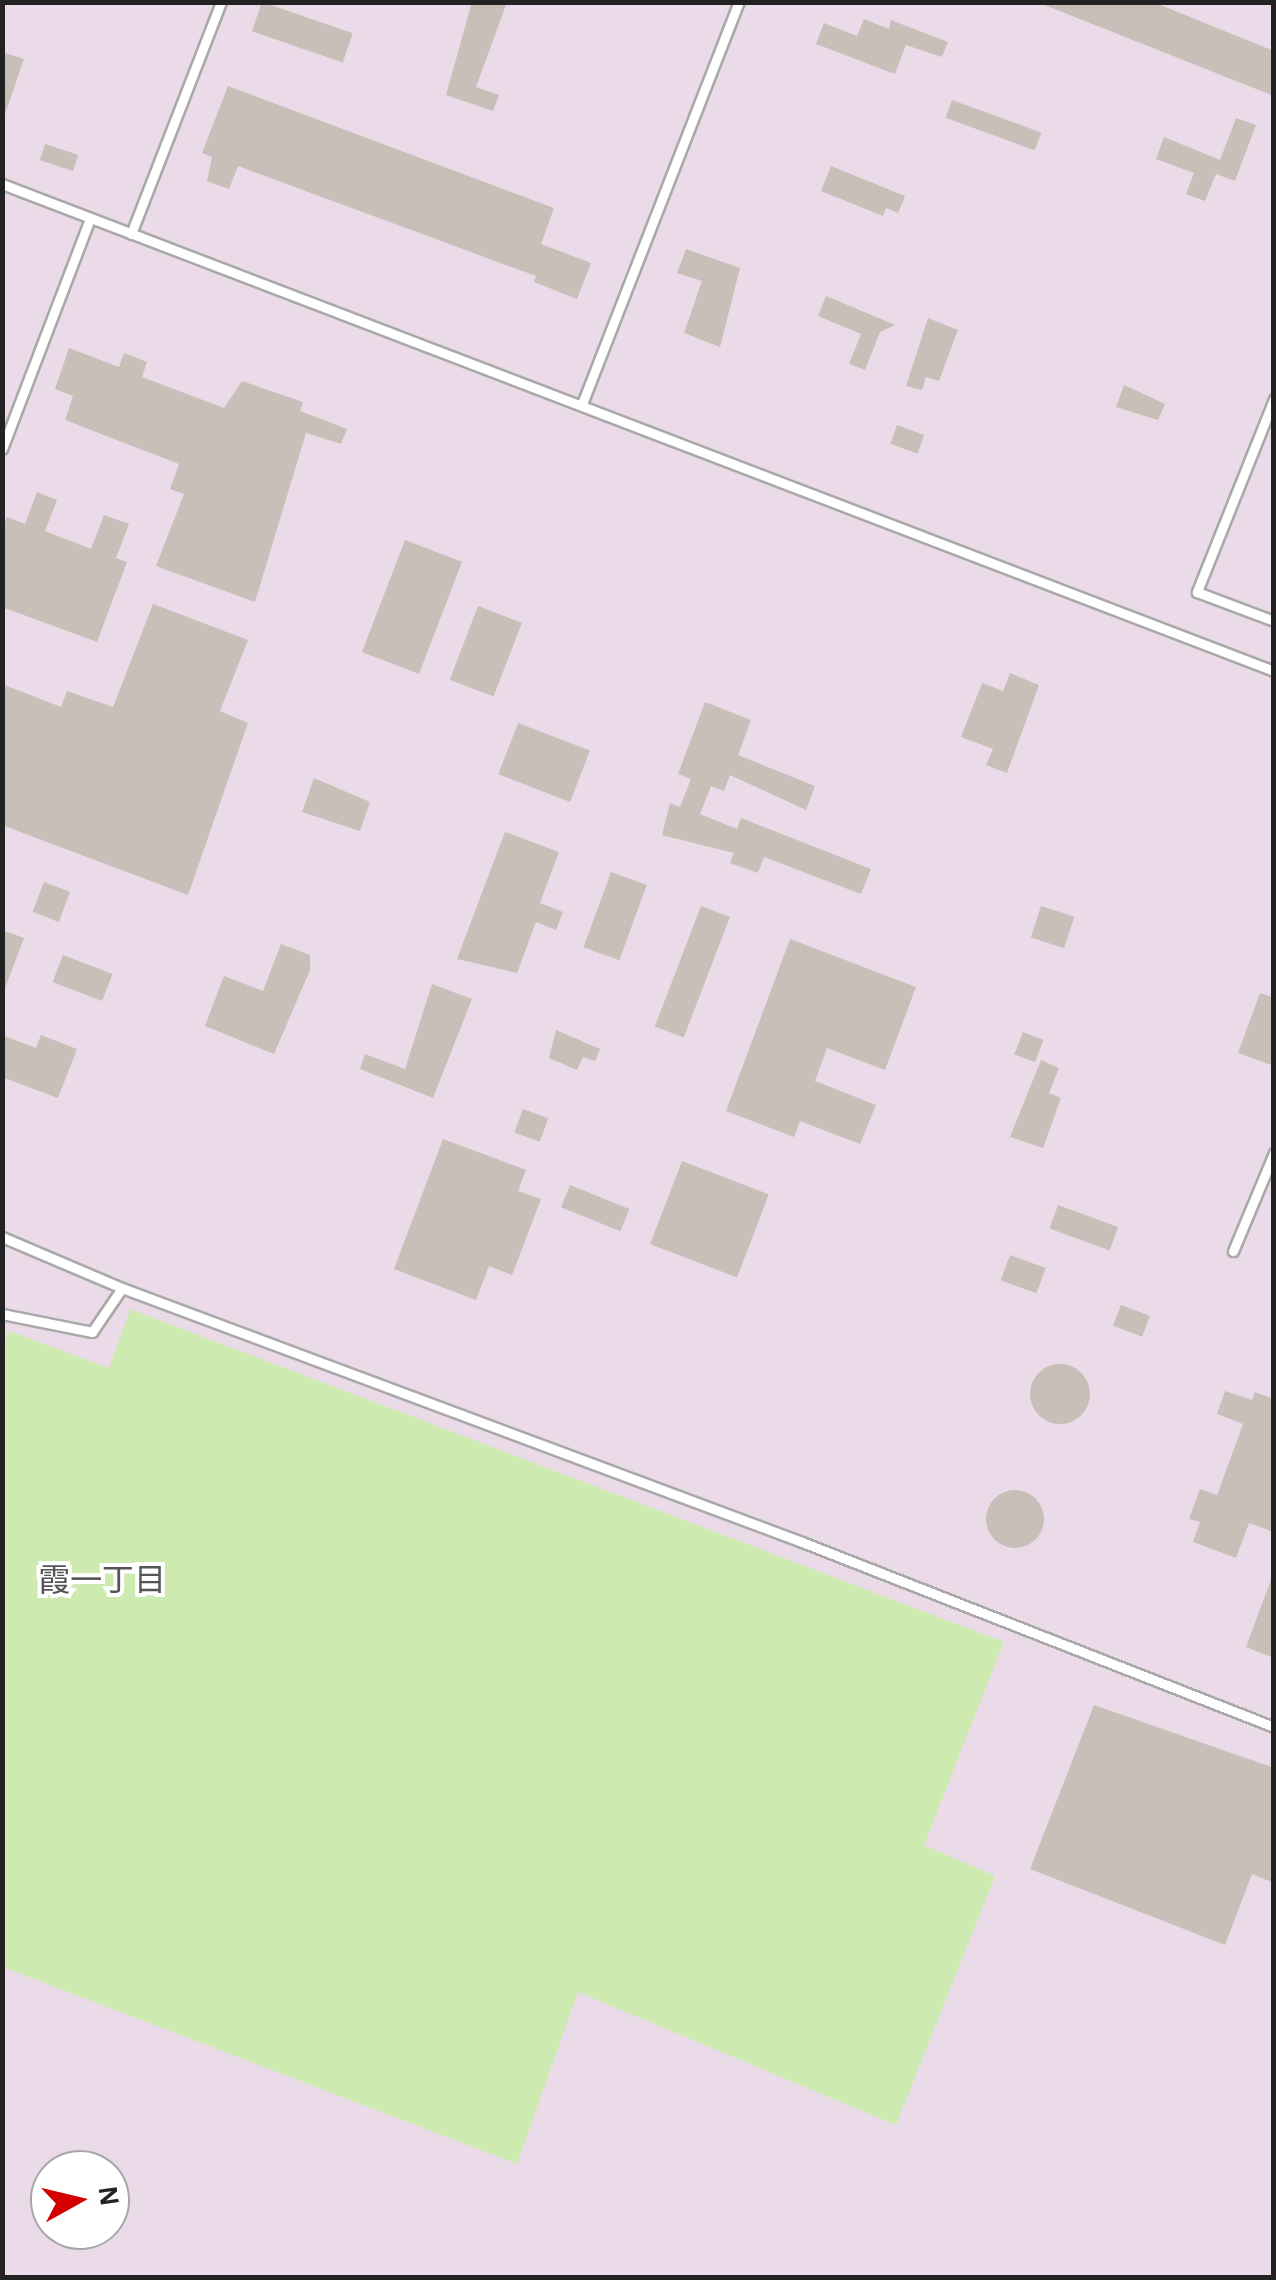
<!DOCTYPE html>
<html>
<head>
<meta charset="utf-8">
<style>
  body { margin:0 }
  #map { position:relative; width:1276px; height:2280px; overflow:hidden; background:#f2efe9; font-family:"Alegreya Sans","Noto Sans JP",sans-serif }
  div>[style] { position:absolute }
  .industrial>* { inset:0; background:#ebdbe8 }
  .grass>* { inset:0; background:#cdebb0 }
  .building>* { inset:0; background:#c7bfb8; transform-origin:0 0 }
  .round { border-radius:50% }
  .roads { filter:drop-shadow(2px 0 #a9a9a9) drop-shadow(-2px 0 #a9a9a9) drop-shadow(0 2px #a9a9a9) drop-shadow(0 -2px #a9a9a9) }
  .service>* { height:9px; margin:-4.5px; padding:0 4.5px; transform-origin:4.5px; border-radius:4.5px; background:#fff }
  span { translate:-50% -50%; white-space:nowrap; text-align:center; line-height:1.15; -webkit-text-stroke:8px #fff; paint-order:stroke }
  .neighbourhood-label { font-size:32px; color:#555 }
  .frame { position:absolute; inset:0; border:5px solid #222; pointer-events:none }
  .north { position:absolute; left:30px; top:2150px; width:100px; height:100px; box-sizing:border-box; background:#fff; border:2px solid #a7a7a7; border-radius:50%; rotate:82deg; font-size:28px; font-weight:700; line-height:40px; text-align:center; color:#222 }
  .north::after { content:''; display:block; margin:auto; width:35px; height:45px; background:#d40000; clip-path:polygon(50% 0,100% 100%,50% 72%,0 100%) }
</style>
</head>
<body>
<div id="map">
  <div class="industrial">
    <div style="clip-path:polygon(evenodd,3px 3px,1273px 3px,1273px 2277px,3px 2278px,3px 3px,50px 2170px,110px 2170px,110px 2230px,50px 2230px,50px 2170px)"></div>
  </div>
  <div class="grass">
    <div style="clip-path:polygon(130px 1309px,1004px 1642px,924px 1845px,995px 1876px,896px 2125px,578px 1992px,517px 2164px,3px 1967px,3px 1348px,9px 1331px,109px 1368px)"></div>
  </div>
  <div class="building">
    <div style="left:262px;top:2px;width:96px;height:31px;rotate:19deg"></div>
    <div style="clip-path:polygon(472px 2px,507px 2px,476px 87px,499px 95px,493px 111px,446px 95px)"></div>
    <div style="clip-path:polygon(1037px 2px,1153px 2px,1274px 51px,1274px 96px)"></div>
    <div style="clip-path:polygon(864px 19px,889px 29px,891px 20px,948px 42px,942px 57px,906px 45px,895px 74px,816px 44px,824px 23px,857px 36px)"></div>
    <div style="clip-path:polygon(2px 52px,24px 59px,5px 114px,2px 113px)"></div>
    <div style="clip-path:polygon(228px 86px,554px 208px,541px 244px,591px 263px,577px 299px,534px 282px,536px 276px,238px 166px,229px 189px,207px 181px,212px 157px,202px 153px)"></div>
    <div style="left:952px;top:100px;width:95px;height:19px;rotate:20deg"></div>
    <div style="clip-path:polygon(1236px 118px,1256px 125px,1235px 181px,1216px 174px,1205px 201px,1186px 194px,1194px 173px,1156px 159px,1164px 137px,1220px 160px)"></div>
    <div style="left:45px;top:144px;width:35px;height:17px;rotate:18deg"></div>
    <div style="clip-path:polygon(831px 166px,905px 196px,898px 213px,886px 208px,883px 216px,821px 191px)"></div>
    <div style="clip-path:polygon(686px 249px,740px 268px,720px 347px,684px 333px,702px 281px,677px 273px)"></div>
    <div style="clip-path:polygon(826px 296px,895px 325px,880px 332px,865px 370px,849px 364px,861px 334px,818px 316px)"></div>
    <div style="clip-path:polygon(928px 318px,958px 330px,939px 381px,926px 377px,922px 390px,906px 386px)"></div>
    <div style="clip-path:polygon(69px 348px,119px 367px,124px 353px,147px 362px,142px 377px,224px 408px,242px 381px,303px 402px,300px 411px,347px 429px,341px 444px,306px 433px,255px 602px,156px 566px,184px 494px,170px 489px,179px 464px,65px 420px,73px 396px,55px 389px)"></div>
    <div style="clip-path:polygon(1124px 385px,1165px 404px,1158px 420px,1116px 407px)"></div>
    <div style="left:897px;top:425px;width:29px;height:20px;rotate:20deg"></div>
    <div style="clip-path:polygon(37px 492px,57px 500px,45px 531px,91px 549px,104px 515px,129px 524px,116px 558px,127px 562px,97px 642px,2px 607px,2px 528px,7px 517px,25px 524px)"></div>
    <div style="left:405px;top:540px;width:61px;height:120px;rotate:21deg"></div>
    <div style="clip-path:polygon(153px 604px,248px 640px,220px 711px,248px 723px,188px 895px,2px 825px,2px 684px,61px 707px,67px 691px,113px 707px)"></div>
    <div style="left:478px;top:606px;width:47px;height:79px;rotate:21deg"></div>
    <div style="clip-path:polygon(1010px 673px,1039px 685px,1007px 773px,986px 765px,993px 749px,961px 737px,982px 683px,1003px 691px)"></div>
    <div style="clip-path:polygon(705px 702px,751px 720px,738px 755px,815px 786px,806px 810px,730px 775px,724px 791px,711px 786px,700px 814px,737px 829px,741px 818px,871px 869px,861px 894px,764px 857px,758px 873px,730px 863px,734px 853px,662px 835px,670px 803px,680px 807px,691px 779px,678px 774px)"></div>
    <div style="left:518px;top:723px;width:77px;height:55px;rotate:21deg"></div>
    <div style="clip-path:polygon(314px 778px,370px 802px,360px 831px,302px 812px)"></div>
    <div style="clip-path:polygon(505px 832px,559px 852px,540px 903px,563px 912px,556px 930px,536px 922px,517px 973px,457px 959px)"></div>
    <div style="left:611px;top:872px;width:38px;height:80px;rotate:20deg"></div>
    <div style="left:44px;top:882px;width:28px;height:32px;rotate:21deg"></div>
    <div style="left:701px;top:906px;width:31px;height:129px;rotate:21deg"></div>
    <div style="left:1041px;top:906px;width:35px;height:33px;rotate:18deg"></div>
    <div style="clip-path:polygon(2px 930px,24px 938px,4px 991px,2px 990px)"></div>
    <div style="clip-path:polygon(790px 939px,916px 987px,885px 1070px,827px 1048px,815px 1081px,876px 1105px,860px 1144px,800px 1121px,794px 1137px,726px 1111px)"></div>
    <div style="clip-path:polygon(281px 944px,310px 955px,310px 970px,274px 1054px,205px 1026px,224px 976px,263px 991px)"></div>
    <div style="left:63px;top:955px;width:53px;height:29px;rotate:21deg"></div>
    <div style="clip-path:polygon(432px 984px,472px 999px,433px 1098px,360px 1069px,365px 1054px,405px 1069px)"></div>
    <div style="clip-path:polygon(1260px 993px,1274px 998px,1274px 1066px,1238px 1053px)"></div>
    <div style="clip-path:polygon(556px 1030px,600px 1049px,595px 1061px,583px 1057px,577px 1070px,549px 1058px)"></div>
    <div style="left:1023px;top:1032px;width:22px;height:24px;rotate:21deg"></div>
    <div style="clip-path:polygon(2px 1035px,36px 1048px,41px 1035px,77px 1049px,58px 1098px,2px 1077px)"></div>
    <div style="clip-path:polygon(1041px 1060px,1059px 1068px,1049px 1093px,1061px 1098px,1043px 1148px,1010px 1137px)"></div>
    <div style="left:523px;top:1109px;width:27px;height:25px;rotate:20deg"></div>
    <div style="clip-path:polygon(443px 1139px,526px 1170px,518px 1191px,541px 1199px,512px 1275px,489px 1266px,476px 1300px,394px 1269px)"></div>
    <div style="left:682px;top:1161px;width:93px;height:89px;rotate:21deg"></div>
    <div style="left:570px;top:1185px;width:64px;height:24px;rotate:22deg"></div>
    <div style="left:1058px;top:1205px;width:64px;height:25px;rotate:20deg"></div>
    <div style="left:1010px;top:1255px;width:38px;height:27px;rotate:20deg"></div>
    <div style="left:1121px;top:1305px;width:31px;height:22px;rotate:21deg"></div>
    <div class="round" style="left:1030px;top:1364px;width:60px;height:60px"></div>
    <div style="clip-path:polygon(1225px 1391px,1252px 1400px,1255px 1392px,1274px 1399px,1274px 1532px,1249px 1523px,1236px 1558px,1193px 1542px,1200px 1522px,1189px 1519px,1200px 1489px,1217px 1495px,1243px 1424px,1217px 1414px)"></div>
    <div class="round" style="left:986px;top:1490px;width:58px;height:58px"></div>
    <div style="clip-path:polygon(1272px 1577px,1274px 1577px,1274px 1658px,1246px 1647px)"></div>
    <div style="clip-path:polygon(1094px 1705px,1274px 1768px,1274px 1883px,1252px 1874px,1225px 1945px,1030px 1869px)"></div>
  </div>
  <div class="roads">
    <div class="service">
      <div style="left:2px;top:184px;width:1362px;rotate:20.95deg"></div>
      <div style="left:131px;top:234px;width:249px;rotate:-68.8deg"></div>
      <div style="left:1274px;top:399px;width:208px;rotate:111.8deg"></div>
      <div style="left:1197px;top:592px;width:82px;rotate:20.6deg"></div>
      <div style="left:582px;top:404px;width:432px;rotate:-68.7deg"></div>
      <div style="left:2px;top:449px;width:247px;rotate:-69.1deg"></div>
      <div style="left:2px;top:1237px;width:130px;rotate:23deg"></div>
      <div style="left:122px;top:1288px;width:726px;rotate:20.48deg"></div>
      <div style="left:802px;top:1542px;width:507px;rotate:21.4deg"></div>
      <div style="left:1233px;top:1251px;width:106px;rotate:-67.3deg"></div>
      <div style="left:2px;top:1314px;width:92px;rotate:11.3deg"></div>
      <div style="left:92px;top:1332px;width:53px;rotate:-55.7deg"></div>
    </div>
  </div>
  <div class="neighbourhood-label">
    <span style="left:102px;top:1581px">霞一丁目</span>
  </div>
  <div class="frame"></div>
  <div class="north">N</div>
</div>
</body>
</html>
